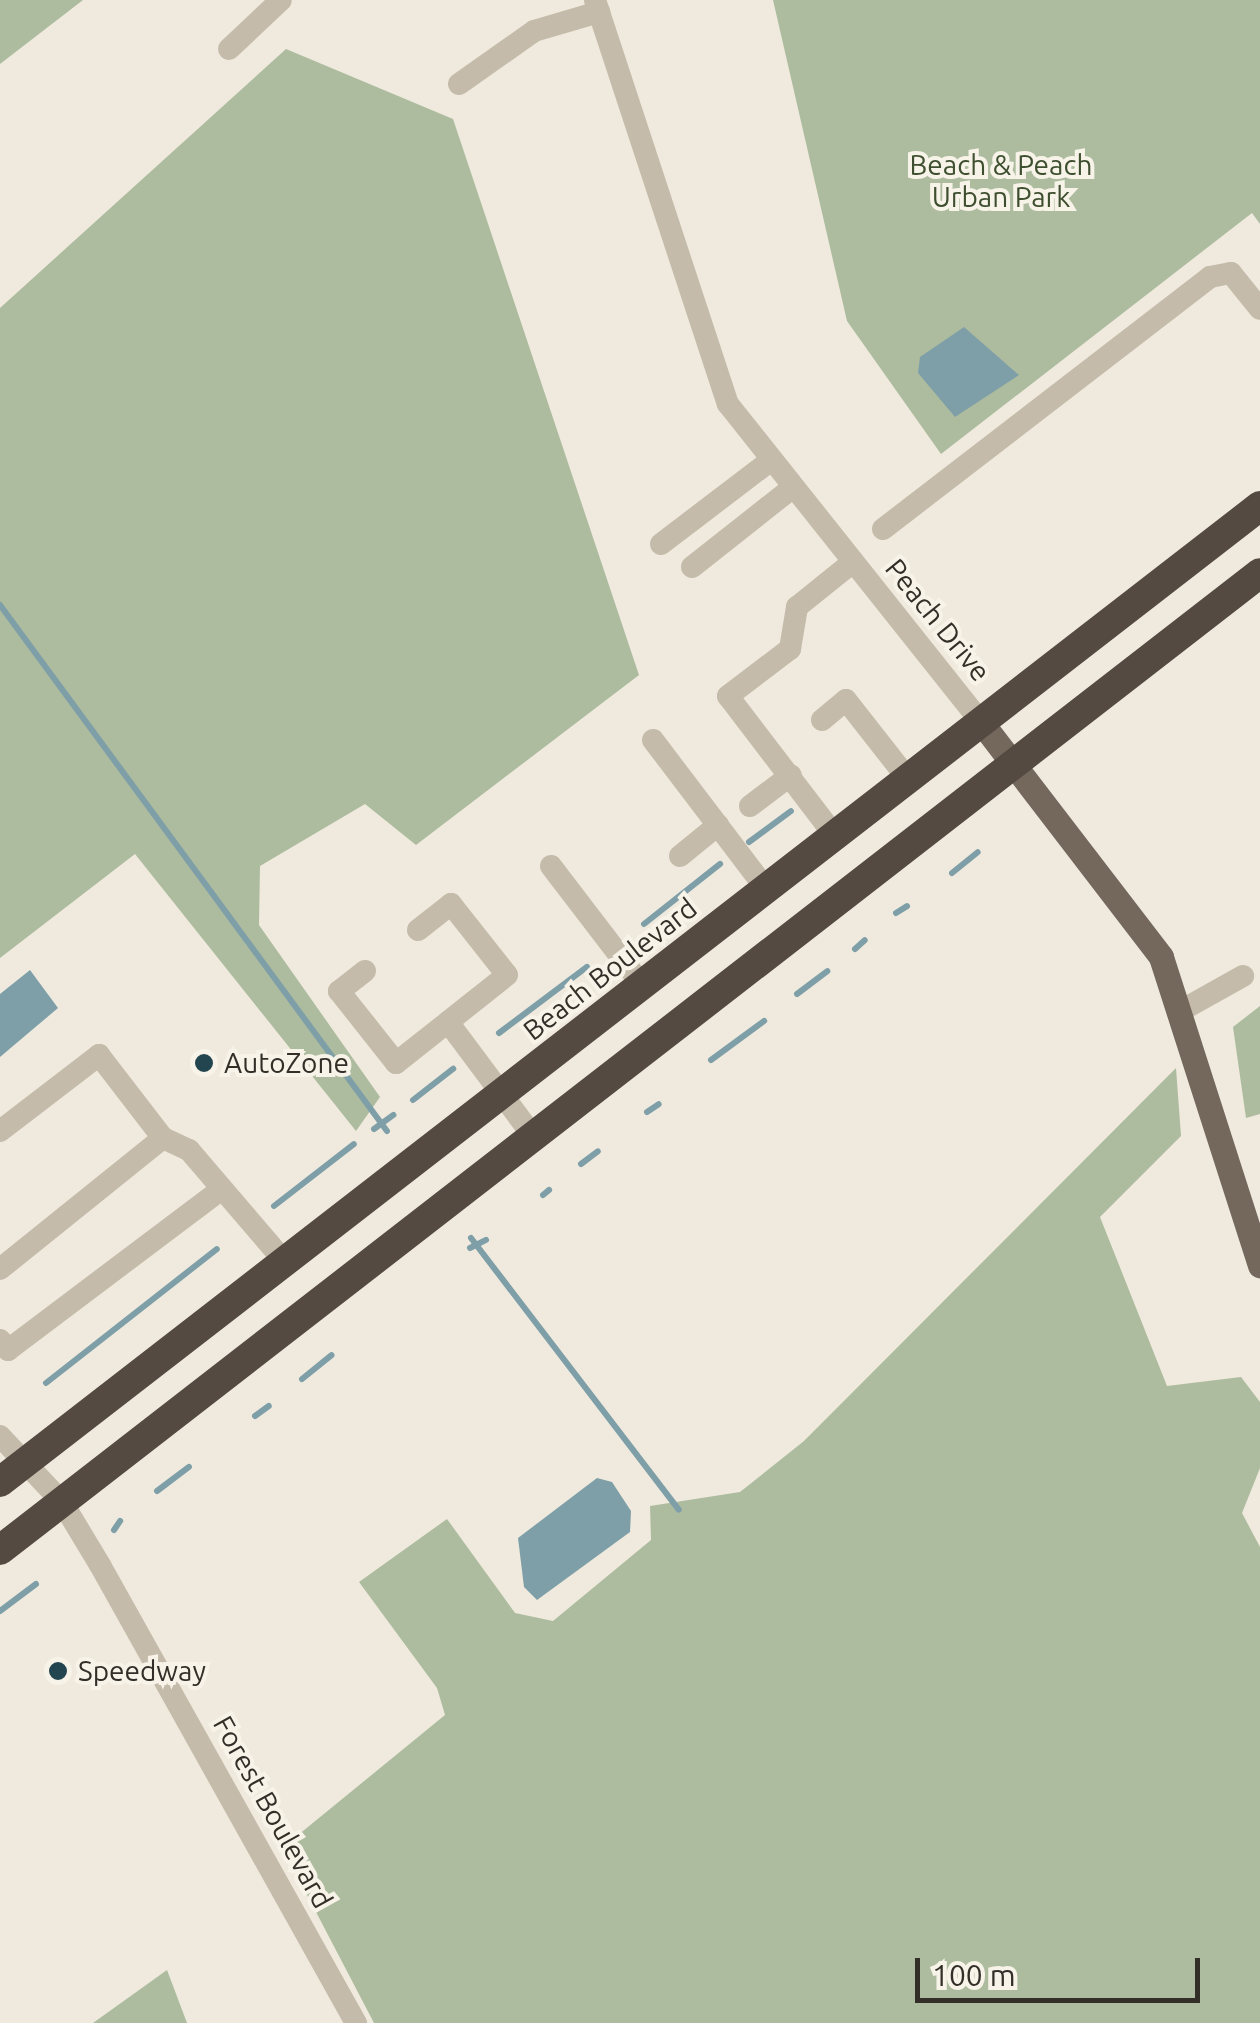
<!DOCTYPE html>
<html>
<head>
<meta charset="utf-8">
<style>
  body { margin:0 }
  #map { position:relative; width:1260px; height:2023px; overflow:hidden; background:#efeadd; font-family:Ubuntu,sans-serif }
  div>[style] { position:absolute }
  .green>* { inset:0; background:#adbc9f }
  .water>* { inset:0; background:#7f9fa8 }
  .stream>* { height:6px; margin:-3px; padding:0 3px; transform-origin:3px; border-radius:3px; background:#7f9fa8 }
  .minor>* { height:22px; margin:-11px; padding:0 11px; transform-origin:11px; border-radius:11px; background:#c5bbaa }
  .major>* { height:25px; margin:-12.5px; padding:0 12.5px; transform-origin:12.5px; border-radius:12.5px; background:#74685c }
  .highway>* { height:30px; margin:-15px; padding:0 15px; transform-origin:15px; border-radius:15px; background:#544a41 }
  .dots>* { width:28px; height:28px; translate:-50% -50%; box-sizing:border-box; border:5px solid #f7f3e8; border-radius:50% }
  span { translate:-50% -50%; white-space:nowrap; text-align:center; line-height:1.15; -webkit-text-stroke:8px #f7f3e8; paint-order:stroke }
  .park-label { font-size:28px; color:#3e4f2f }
  .street-label { font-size:28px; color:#342e29 }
  .poi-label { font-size:28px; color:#342e29 }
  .left { translate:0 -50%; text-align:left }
  .scale { position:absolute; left:915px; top:1958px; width:285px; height:45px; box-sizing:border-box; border:5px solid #342e29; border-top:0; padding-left:12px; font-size:30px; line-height:35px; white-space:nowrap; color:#342e29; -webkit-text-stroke:8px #f7f3e8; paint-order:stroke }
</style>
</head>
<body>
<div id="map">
  <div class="green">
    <div style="clip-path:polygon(0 0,83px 0,0 64px)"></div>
    <div style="clip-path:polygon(773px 0,1260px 0,1260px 224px,1252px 213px,941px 454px,847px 321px)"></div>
    <div style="clip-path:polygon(286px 49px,453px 119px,639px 675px,416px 845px,365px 804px,260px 866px,259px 925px,380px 1097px,356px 1131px,135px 854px,0 958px,0 308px)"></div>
    <div style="clip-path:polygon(1260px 1006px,1260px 1114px,1246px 1118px,1233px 1027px)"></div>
    <div style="clip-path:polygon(1176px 1068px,1181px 1136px,1100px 1217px,1167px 1386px,1241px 1377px,1260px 1402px,1260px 1468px,1242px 1513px,1260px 1547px,1260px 2023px,374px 2023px,292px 1866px,292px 1840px,445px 1715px,437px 1688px,359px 1582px,447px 1519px,515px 1613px,553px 1621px,651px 1540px,650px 1506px,740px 1492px,804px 1441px)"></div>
    <div style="clip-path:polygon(167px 1970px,187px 2023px,93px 2023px)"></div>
  </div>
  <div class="water">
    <div style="clip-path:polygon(964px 327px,1019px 375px,955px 417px,918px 373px,920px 357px)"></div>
    <div style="clip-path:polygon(30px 970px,58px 1008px,0 1057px,0 994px)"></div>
    <div style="clip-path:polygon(597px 1478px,612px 1482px,631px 1511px,630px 1532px,537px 1600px,524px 1587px,518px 1538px)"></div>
  </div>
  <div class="stream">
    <div style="left:0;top:605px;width:653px;rotate:53.66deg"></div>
    <div style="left:749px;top:842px;width:52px;rotate:-36.4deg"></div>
    <div style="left:952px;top:873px;width:33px;rotate:-39deg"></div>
    <div style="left:896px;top:913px;width:13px;rotate:-32deg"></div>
    <div style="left:644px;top:924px;width:97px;rotate:-38.3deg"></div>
    <div style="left:855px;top:949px;width:13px;rotate:-42deg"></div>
    <div style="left:797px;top:994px;width:38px;rotate:-37deg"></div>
    <div style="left:499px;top:1033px;width:110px;rotate:-36.9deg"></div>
    <div style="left:711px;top:1060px;width:66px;rotate:-36.3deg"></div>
    <div style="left:413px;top:1100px;width:51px;rotate:-37.8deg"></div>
    <div style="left:647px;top:1112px;width:14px;rotate:-34deg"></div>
    <div style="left:374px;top:1129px;width:24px;rotate:-36deg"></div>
    <div style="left:581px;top:1164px;width:21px;rotate:-37deg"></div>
    <div style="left:543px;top:1195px;width:8px;rotate:-40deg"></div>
    <div style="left:274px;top:1206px;width:101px;rotate:-37.8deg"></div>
    <div style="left:471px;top:1238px;width:342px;rotate:52.6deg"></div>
    <div style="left:470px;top:1248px;width:18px;rotate:-27deg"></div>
    <div style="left:302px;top:1379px;width:38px;rotate:-39deg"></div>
    <div style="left:46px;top:1383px;width:217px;rotate:-38.1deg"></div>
    <div style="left:255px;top:1416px;width:17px;rotate:-36deg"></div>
    <div style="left:157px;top:1491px;width:40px;rotate:-37deg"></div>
    <div style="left:114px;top:1530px;width:11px;rotate:-56deg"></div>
    <div style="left:0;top:1611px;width:45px;rotate:-36.9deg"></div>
  </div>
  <div class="minor">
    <div style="left:595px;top:0;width:425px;rotate:71.8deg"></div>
    <div style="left:728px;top:404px;width:406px;rotate:51.5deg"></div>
    <div style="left:229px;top:49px;width:71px;rotate:-43.3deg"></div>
    <div style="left:459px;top:84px;width:92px;rotate:-35.2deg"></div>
    <div style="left:534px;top:31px;width:68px;rotate:-16.3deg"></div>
    <div style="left:883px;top:529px;width:413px;rotate:-37.6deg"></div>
    <div style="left:1210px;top:277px;width:21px;rotate:-11deg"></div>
    <div style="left:1231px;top:273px;width:46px;rotate:51.1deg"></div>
    <div style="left:661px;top:544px;width:137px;rotate:-37.3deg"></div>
    <div style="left:692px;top:567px;width:127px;rotate:-38.3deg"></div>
    <div style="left:822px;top:720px;width:31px;rotate:-40deg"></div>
    <div style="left:846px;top:700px;width:100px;rotate:51.9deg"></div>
    <div style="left:653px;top:740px;width:187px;rotate:52.8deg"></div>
    <div style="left:750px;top:806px;width:51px;rotate:-37.1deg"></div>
    <div style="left:835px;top:836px;width:176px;rotate:-127.4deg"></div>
    <div style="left:728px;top:696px;width:78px;rotate:-37.2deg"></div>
    <div style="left:790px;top:649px;width:43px;rotate:-80.5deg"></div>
    <div style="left:797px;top:607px;width:72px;rotate:-38.8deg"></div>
    <div style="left:680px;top:856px;width:49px;rotate:-39.2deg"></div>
    <div style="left:551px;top:866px;width:150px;rotate:52.6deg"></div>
    <div style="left:418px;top:930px;width:42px;rotate:-38.2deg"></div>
    <div style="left:451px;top:904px;width:90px;rotate:51.7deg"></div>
    <div style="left:507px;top:975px;width:75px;rotate:141.5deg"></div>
    <div style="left:448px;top:1022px;width:142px;rotate:53.3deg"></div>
    <div style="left:365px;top:971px;width:33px;rotate:142deg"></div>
    <div style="left:339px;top:991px;width:92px;rotate:51.6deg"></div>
    <div style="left:396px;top:1063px;width:66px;rotate:-38.3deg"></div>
    <div style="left:1182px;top:1010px;width:70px;rotate:-29.1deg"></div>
    <div style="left:0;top:1131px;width:125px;rotate:-37.5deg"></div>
    <div style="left:99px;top:1055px;width:105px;rotate:52.4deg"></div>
    <div style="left:0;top:1269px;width:209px;rotate:-38.8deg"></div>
    <div style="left:163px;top:1138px;width:29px;rotate:25deg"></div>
    <div style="left:189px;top:1150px;width:148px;rotate:49.4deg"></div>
    <div style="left:0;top:1340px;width:13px;rotate:51deg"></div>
    <div style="left:8px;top:1350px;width:266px;rotate:-37deg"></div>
    <div style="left:0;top:1436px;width:91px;rotate:46.8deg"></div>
    <div style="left:62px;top:1502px;width:74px;rotate:58.9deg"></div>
    <div style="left:100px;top:1565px;width:525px;rotate:60.8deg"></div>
  </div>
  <div class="major">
    <div style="left:981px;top:722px;width:296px;rotate:52.5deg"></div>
    <div style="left:1161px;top:957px;width:324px;rotate:72.2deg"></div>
  </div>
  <div class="highway">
    <div style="left:0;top:1482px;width:1594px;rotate:-37.76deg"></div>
    <div style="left:0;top:1550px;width:1594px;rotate:-37.79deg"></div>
  </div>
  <div class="dots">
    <div style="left:204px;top:1063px;background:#234550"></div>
    <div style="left:58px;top:1671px;background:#234550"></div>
  </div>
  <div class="park-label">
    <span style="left:1001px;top:181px">Beach &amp; Peach<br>Urban Park</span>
  </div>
  <div class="street-label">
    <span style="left:938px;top:620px;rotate:51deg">Peach Drive</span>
    <span style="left:610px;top:969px;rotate:-38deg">Beach Boulevard</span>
    <span style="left:273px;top:1812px;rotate:61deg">Forest Boulevard</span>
  </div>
  <div class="poi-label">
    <span class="left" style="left:224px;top:1063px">AutoZone</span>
    <span class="left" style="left:78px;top:1671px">Speedway</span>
  </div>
  <div class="scale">100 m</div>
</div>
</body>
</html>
